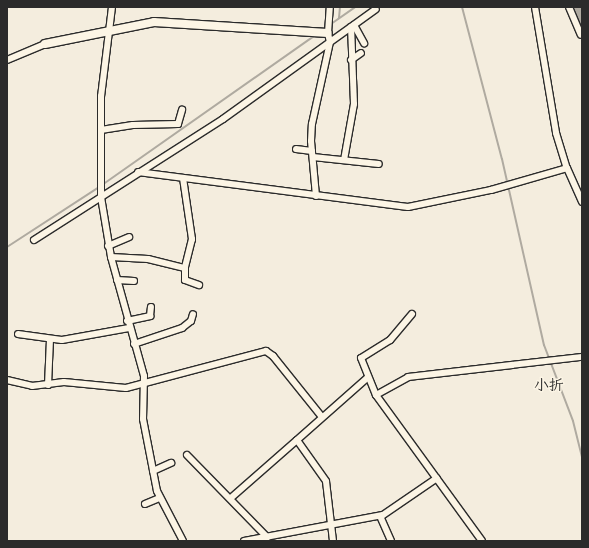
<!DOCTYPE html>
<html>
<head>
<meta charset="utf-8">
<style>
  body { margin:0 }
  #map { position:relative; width:589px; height:548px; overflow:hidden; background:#f4edde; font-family:Mynerve,"Klee One",sans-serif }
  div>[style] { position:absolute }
  .water>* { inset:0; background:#afaaa0 }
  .stream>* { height:2px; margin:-1px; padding:0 1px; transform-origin:1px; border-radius:1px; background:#afaaa0 }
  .roads { filter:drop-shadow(1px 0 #2b2b2b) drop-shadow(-1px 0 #2b2b2b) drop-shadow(0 1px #2b2b2b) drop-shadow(0 -1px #2b2b2b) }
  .minor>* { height:6px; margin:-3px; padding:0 3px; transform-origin:3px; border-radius:3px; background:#fcf5e5 }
  .tertiary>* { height:8px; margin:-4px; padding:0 4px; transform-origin:4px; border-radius:4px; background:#fcf5e5 }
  span { translate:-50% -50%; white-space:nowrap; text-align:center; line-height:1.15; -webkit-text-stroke:3px #fcf5e5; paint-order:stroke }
  .quarter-label { font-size:15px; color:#2b2b2b; font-weight:700 }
  .frame { position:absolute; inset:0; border:8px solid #2b2b2b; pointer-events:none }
</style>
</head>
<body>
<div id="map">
  <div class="water">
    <div style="clip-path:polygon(572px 7px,582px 7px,582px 34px)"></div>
  </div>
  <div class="stream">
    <div style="left:462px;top:7px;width:157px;rotate:75.3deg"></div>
    <div style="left:502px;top:159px;width:191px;rotate:77.3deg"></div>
    <div style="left:544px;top:345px;width:81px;rotate:69.1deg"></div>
    <div style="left:573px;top:421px;width:38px;rotate:76deg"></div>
    <div style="left:339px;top:18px;width:11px;rotate:-85deg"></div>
    <div style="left:331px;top:24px;width:29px;rotate:-35deg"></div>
    <div style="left:7px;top:247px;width:113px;rotate:-33.1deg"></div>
    <div style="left:102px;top:185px;width:259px;rotate:-35.1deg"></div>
  </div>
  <div class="roads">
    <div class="minor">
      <div style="left:112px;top:7px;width:90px;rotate:97deg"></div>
      <div style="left:101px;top:96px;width:101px;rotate:90deg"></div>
      <div style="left:101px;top:197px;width:61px;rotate:80.5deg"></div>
      <div style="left:111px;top:257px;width:123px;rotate:74.5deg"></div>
      <div style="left:144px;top:376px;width:43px;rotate:91.3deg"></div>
      <div style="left:143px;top:419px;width:73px;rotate:79deg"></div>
      <div style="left:157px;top:491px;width:56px;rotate:62.5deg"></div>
      <div style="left:535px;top:7px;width:128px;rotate:80.5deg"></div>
      <div style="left:556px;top:133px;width:37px;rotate:73deg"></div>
      <div style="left:567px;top:168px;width:37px;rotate:66deg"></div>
      <div style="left:569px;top:7px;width:30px;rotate:67deg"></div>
      <div style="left:354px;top:25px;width:21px;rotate:61deg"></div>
      <div style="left:7px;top:60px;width:41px;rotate:-22.8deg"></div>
      <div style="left:351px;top:60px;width:12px;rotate:-35deg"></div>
      <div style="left:101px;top:130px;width:32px;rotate:-9deg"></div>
      <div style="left:133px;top:125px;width:45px;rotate:-1.3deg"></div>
      <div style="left:178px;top:124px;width:15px;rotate:-74deg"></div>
      <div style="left:296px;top:149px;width:16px;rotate:7deg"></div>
      <div style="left:313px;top:157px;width:66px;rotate:6.1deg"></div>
      <div style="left:344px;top:160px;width:57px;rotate:-79.9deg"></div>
      <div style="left:354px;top:104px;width:77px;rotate:-92.2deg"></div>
      <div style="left:138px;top:172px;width:272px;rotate:7.4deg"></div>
      <div style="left:408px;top:207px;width:85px;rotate:-11.6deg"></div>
      <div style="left:491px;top:190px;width:79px;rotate:-16.1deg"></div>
      <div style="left:183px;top:178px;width:62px;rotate:81.6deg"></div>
      <div style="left:192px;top:239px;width:30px;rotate:104deg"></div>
      <div style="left:185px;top:268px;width:12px;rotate:90deg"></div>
      <div style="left:185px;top:280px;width:15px;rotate:20deg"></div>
      <div style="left:316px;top:196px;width:55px;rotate:-95.2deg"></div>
      <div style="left:311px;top:141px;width:17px;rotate:-87deg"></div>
      <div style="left:312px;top:124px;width:84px;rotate:-77.6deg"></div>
      <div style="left:330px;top:42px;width:9px;rotate:-103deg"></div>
      <div style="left:328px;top:33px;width:26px;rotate:-86deg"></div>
      <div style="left:34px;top:240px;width:224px;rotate:-32.6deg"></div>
      <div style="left:223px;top:119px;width:188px;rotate:-35.7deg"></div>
      <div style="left:108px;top:246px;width:23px;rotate:-23deg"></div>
      <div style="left:111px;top:257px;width:37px;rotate:3deg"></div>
      <div style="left:148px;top:259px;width:38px;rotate:14deg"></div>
      <div style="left:117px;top:280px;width:17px;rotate:3deg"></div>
      <div style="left:412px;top:314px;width:34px;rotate:130deg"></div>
      <div style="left:390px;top:340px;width:34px;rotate:148deg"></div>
      <div style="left:361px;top:358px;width:40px;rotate:68deg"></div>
      <div style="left:376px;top:395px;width:180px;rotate:54deg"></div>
      <div style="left:127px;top:321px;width:24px;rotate:-12deg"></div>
      <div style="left:150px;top:316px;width:9px;rotate:-84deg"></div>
      <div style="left:18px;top:334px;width:44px;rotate:7.8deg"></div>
      <div style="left:62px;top:340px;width:68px;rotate:-10.2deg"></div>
      <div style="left:134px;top:344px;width:51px;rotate:-18.4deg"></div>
      <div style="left:182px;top:328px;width:11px;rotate:-38deg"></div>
      <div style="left:191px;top:321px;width:7px;rotate:-74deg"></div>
      <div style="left:7px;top:380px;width:26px;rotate:13deg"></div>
      <div style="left:32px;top:386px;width:32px;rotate:-7deg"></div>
      <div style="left:64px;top:382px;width:62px;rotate:5.5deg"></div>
      <div style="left:126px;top:388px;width:145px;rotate:-14.8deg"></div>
      <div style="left:266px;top:351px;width:9px;rotate:36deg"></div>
      <div style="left:273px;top:356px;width:78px;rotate:51.2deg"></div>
      <div style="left:48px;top:385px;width:45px;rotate:-87.5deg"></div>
      <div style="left:376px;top:395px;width:37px;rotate:-29deg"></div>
      <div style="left:408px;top:377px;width:175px;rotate:-6.6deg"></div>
      <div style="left:187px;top:455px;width:115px;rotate:45.7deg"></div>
      <div style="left:153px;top:471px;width:20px;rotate:-24deg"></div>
      <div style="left:232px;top:497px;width:86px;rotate:-41.2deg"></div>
      <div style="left:145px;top:504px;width:15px;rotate:-23deg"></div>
      <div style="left:380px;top:516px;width:27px;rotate:66deg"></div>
      <div style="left:244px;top:541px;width:141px;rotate:-10.6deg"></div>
      <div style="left:383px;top:515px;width:65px;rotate:-34.4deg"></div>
      <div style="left:333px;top:541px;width:60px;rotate:-96.7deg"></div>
      <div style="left:326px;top:481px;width:50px;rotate:-125.3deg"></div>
      <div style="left:297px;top:440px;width:94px;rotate:-41.5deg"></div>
    </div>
    <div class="tertiary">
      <div style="left:45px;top:44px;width:111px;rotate:-11.4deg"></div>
      <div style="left:154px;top:22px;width:174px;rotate:3.6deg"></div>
    </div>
  </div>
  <div class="quarter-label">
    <span style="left:549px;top:387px">小折</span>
  </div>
  <div class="frame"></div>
</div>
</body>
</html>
